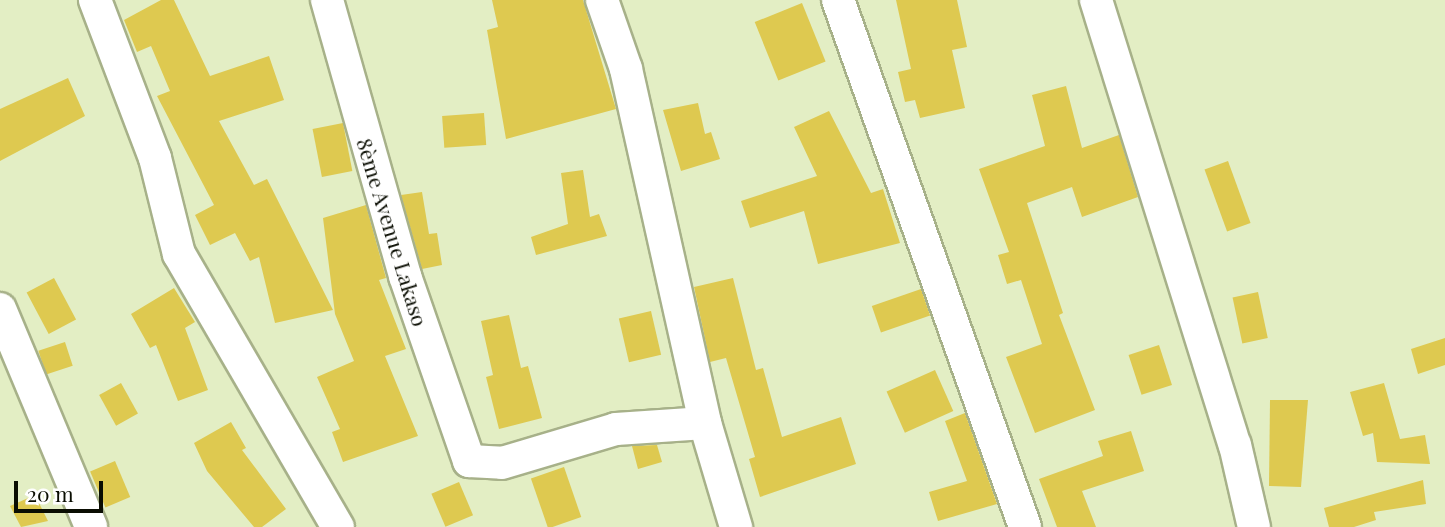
<!DOCTYPE html>
<html>
<head>
<meta charset="utf-8">
<style>
  body { margin:0 }
  #map { position:relative; width:1445px; height:527px; overflow:hidden; background:#e3eec4; font-family:"Playfair Display",serif }
  div>[style] { position:absolute }
  .building>* { inset:0; background:#dec950; transform-origin:0 0 }
  .roads { filter:drop-shadow(2px 0 #a7b189) drop-shadow(-2px 0 #a7b189) drop-shadow(0 2px #a7b189) drop-shadow(0 -2px #a7b189) }
  .minor>* { height:32px; margin:-16px; padding:0 16px; transform-origin:16px; border-radius:16px; background:#fff }
  span { translate:-50% -50%; white-space:nowrap; text-align:center; line-height:1.15; -webkit-text-stroke:7px #fff; paint-order:stroke }
  .street-label { font-size:21px; color:#0a0d02 }
  .scale { position:absolute; left:14px; top:481px; width:89px; height:32px; box-sizing:border-box; border:4px solid #0a0d02; border-top:0; padding-left:9px; font-size:21px; line-height:24px; white-space:nowrap; color:#0a0d02; -webkit-text-stroke:5px #fff; paint-order:stroke }
</style>
</head>
<body>
<div id="map">
  <div class="building">
    <div style="clip-path:polygon(161px 0,174px 0,210px 76px,269px 56px,284px 100px,219px 121px,254px 185px,267px 179px,333px 310px,275px 323px,259px 257px,250px 261px,235px 233px,210px 245px,195px 215px,214px 205px,157px 96px,170px 91px,151px 46px,137px 52px,124px 20px)"></div>
    <div style="clip-path:polygon(492px 0,583px 0,616px 109px,506px 139px,487px 30px,498px 27px)"></div>
    <div style="clip-path:polygon(896px 0,957px 0,967px 47px,952px 50px,965px 108px,920px 118px,915px 100px,905px 102px,898px 72px,911px 69px)"></div>
    <div style="left:802px;top:3px;width:63px;height:51px;rotate:68deg"></div>
    <div style="clip-path:polygon(68px 78px,85px 116px,0 161px,0 109px)"></div>
    <div style="clip-path:polygon(1066px 86px,1082px 148px,1119px 135px,1138px 197px,1082px 217px,1072px 187px,1027px 203px,1063px 313px,1059px 315px,1095px 410px,1035px 433px,1006px 357px,1042px 344px,1021px 280px,1007px 284px,998px 255px,1009px 252px,979px 169px,1045px 146px,1032px 95px)"></div>
    <div style="clip-path:polygon(698px 103px,705px 134px,711px 132px,720px 159px,681px 171px,663px 110px)"></div>
    <div style="clip-path:polygon(829px 111px,871px 193px,883px 189px,900px 243px,818px 264px,804px 211px,750px 228px,741px 201px,817px 176px,794px 127px)"></div>
    <div style="left:484px;top:113px;width:32px;height:42px;rotate:86deg"></div>
    <div style="left:343px;top:123px;width:49px;height:31px;rotate:79deg"></div>
    <div style="left:1228px;top:161px;width:66px;height:25px;rotate:70deg"></div>
    <div style="clip-path:polygon(583px 170px,590px 217px,599px 214px,607px 236px,536px 255px,531px 237px,568px 224px,561px 173px)"></div>
    <div style="clip-path:polygon(422px 192px,429px 234px,437px 233px,442px 265px,422px 269px,401px 195px)"></div>
    <div style="clip-path:polygon(366px 205px,386px 278px,379px 280px,406px 349px,385px 356px,418px 436px,343px 462px,332px 432px,340px 429px,317px 377px,354px 361px,335px 314px,323px 218px)"></div>
    <div style="left:54px;top:278px;width:47px;height:31px;rotate:62deg"></div>
    <div style="clip-path:polygon(733px 278px,756px 370px,763px 368px,782px 437px,841px 417px,856px 464px,760px 497px,749px 459px,755px 457px,726px 358px,710px 362px,694px 287px)"></div>
    <div style="clip-path:polygon(174px 288px,195px 322px,185px 328px,208px 390px,178px 401px,156px 345px,150px 348px,131px 314px)"></div>
    <div style="left:921px;top:289px;width:28px;height:52px;rotate:71deg"></div>
    <div style="left:1258px;top:292px;width:47px;height:26px;rotate:78deg"></div>
    <div style="left:651px;top:311px;width:45px;height:33px;rotate:77deg"></div>
    <div style="clip-path:polygon(509px 315px,521px 368px,528px 366px,542px 418px,499px 429px,486px 377px,493px 375px,481px 321px)"></div>
    <div style="clip-path:polygon(1445px 338px,1445px 365px,1418px 374px,1411px 349px)"></div>
    <div style="left:65px;top:342px;width:25px;height:28px;rotate:72deg"></div>
    <div style="left:1159px;top:345px;width:42px;height:32px;rotate:72deg"></div>
    <div style="left:935px;top:370px;width:45px;height:53px;rotate:66deg"></div>
    <div style="left:121px;top:383px;width:35px;height:25px;rotate:61deg"></div>
    <div style="clip-path:polygon(1384px 383px,1400px 439px,1425px 435px,1430px 464px,1377px 462px,1373px 433px,1363px 436px,1350px 392px)"></div>
    <div style="clip-path:polygon(1270px 400px,1308px 400px,1301px 487px,1269px 486px)"></div>
    <div style="clip-path:polygon(965px 413px,997px 504px,938px 521px,929px 492px,967px 481px,945px 421px)"></div>
    <div style="clip-path:polygon(231px 422px,246px 448px,242px 450px,286px 509px,262px 527px,254px 527px,207px 471px,194px 443px)"></div>
    <div style="clip-path:polygon(1131px 431px,1144px 471px,1082px 491px,1096px 527px,1057px 527px,1039px 479px,1103px 456px,1098px 441px)"></div>
    <div style="clip-path:polygon(657px 445px,662px 462px,638px 469px,632px 446px)"></div>
    <div style="left:115px;top:461px;width:39px;height:27px;rotate:67deg"></div>
    <div style="left:564px;top:467px;width:53px;height:35px;rotate:71deg"></div>
    <div style="clip-path:polygon(1423px 480px,1426px 504px,1374px 512px,1376px 520px,1354px 527px,1329px 527px,1324px 508px)"></div>
    <div style="left:459px;top:482px;width:36px;height:30px;rotate:67deg"></div>
    <div style="clip-path:polygon(35px 495px,48px 521px,21px 527px,10px 506px)"></div>
  </div>
  <div class="roads">
    <div class="minor">
      <div style="left:95px;top:0;width:169px;rotate:69.2deg"></div>
      <div style="left:155px;top:158px;width:99px;rotate:76deg"></div>
      <div style="left:179px;top:254px;width:316px;rotate:59.8deg"></div>
      <div style="left:327px;top:0;width:287px;rotate:74.2deg"></div>
      <div style="left:405px;top:276px;width:196px;rotate:70.9deg"></div>
      <div style="left:469px;top:461px;width:33px;rotate:3deg"></div>
      <div style="left:502px;top:463px;width:119px;rotate:-16.6deg"></div>
      <div style="left:616px;top:429px;width:89px;rotate:-3.9deg"></div>
      <div style="left:602px;top:0;width:73px;rotate:70.8deg"></div>
      <div style="left:626px;top:69px;width:363px;rotate:77.4deg"></div>
      <div style="left:705px;top:423px;width:109px;rotate:73.4deg"></div>
      <div style="left:838px;top:0;width:559px;rotate:70.46deg"></div>
      <div style="left:1096px;top:0;width:466px;rotate:72.7deg"></div>
      <div style="left:1235px;top:445px;width:84px;rotate:77deg"></div>
      <div style="left:0;top:309px;width:236px;rotate:67.3deg"></div>
    </div>
  </div>
  <div class="street-label">
    <span style="left:393px;top:232px;rotate:73deg">8ème Avenue Lakaso</span>
  </div>
  <div class="scale">20 m</div>
</div>
</body>
</html>
